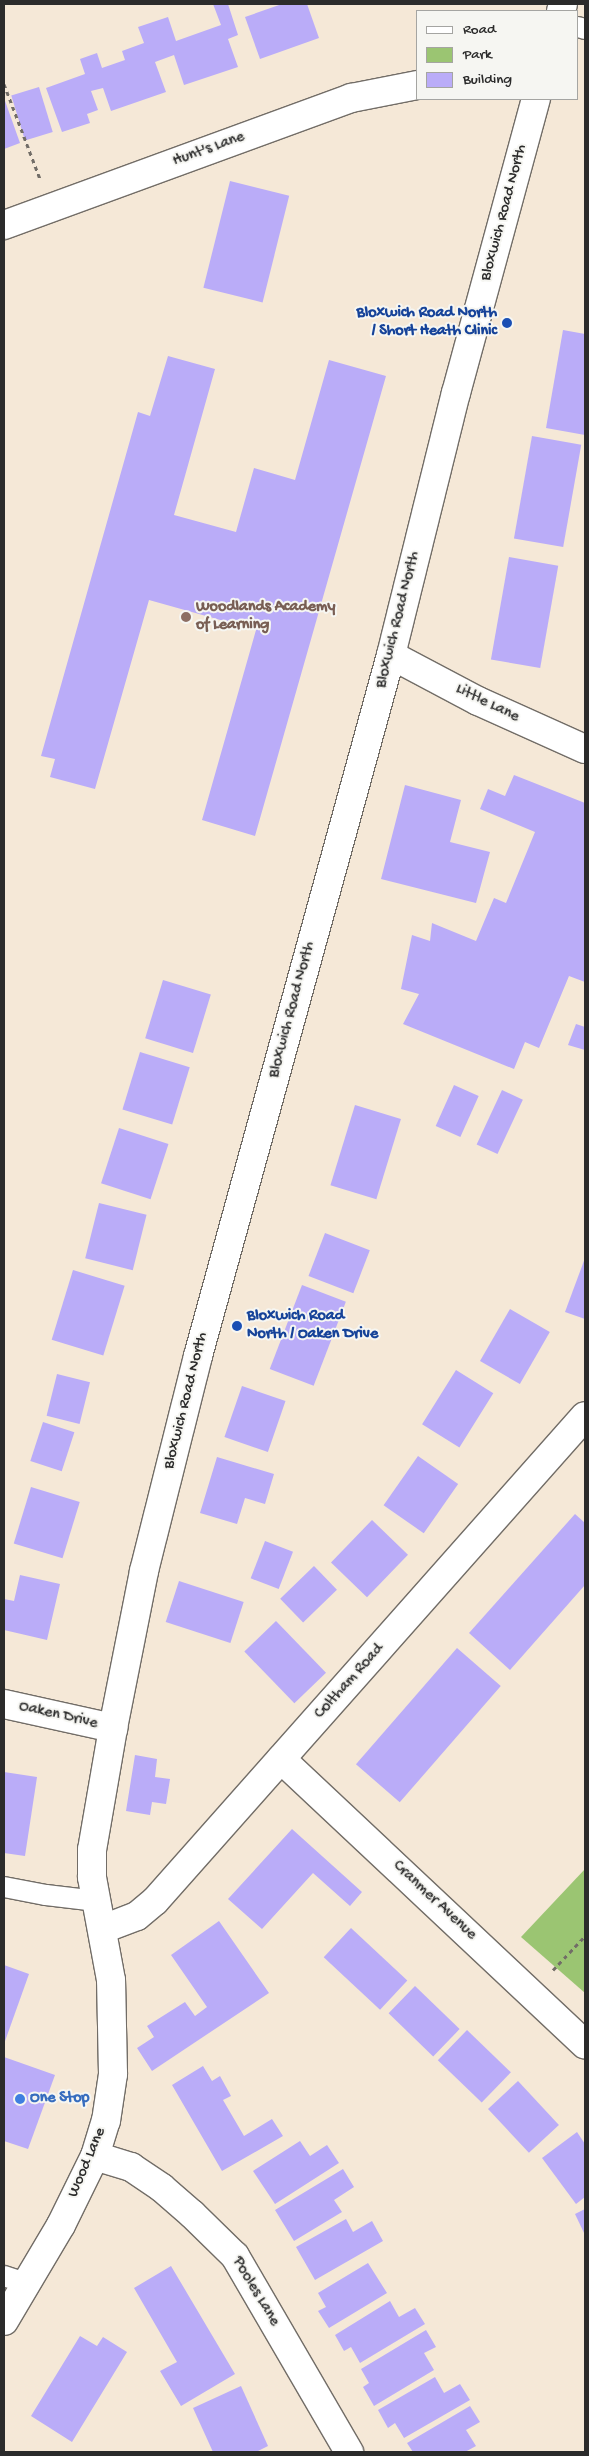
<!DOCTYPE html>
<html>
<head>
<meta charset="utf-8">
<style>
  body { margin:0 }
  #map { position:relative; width:589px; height:2456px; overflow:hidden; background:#f5e8d7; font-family:"Gochi Hand",sans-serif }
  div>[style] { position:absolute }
  .green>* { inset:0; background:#9bc572 }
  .building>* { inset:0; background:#baacf8; transform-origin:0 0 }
  .path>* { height:3px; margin-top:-1.5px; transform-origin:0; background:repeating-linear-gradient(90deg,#726d67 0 4px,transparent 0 8px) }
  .roads { filter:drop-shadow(1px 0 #726d67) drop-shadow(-1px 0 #726d67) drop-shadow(0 1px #726d67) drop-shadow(0 -1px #726d67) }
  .service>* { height:20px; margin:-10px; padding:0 10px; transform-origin:10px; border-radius:10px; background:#fff }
  .minor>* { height:28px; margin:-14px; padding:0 14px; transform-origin:14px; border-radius:14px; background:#fff }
  .tertiary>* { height:28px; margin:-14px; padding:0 14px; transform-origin:14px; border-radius:14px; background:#fff }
  .dots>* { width:14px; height:14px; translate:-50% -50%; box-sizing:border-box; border:2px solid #f6f6f2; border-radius:50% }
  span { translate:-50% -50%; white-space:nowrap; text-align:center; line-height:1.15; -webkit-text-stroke:4px #f6f6f2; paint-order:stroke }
  .street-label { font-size:16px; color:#2b2b2b }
  .transit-label { font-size:16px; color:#164399; font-weight:700 }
  .right { translate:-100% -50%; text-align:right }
  .left { translate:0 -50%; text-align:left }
  .education-label { font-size:16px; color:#785e54; font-weight:700 }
  .shop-label { font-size:16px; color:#366cbe; font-weight:700 }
  .frame { position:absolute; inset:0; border:5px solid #2b2b2b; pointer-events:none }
  .legend { position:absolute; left:416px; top:10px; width:162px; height:90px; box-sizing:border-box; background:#f6f6f2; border:1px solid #a5a5a2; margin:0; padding:6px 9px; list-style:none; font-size:15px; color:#2b2b2b }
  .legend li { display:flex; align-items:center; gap:10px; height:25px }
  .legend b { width:25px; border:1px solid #a5a5a2 }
</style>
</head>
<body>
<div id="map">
  <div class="green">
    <div style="clip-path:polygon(585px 1869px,585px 1993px,521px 1937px)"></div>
  </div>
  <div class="building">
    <div style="clip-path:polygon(213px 4px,228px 4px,238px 35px,228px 39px,238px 67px,184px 85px,174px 55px,155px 62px,166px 92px,111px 111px,103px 88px,91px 91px,98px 110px,87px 114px,90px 123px,62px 132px,46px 88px,85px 74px,80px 59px,97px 53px,102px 68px,125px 60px,122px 51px,144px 43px,138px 27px,168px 17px,176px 41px,221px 25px)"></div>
    <div style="clip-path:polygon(282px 4px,307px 4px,319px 38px,260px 59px,245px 17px)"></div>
    <div style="left:39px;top:87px;width:47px;height:29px;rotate:73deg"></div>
    <div style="clip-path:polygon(4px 98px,20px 143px,4px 149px)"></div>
    <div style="left:230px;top:181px;width:61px;height:110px;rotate:14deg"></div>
    <div style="clip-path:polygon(563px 330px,585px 334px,585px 435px,546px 428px)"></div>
    <div style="clip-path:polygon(168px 356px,215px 369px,174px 515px,236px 532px,254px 468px,295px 480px,329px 360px,386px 376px,255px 836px,202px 820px,256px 630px,149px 600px,95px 789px,50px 777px,55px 759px,41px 756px,138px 412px,150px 416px)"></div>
    <div style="left:532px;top:436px;width:50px;height:104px;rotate:10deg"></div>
    <div style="left:509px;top:557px;width:50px;height:104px;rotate:10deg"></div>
    <div style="clip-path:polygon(514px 775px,585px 803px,585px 982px,569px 976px,539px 1048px,525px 1042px,514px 1069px,403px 1024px,419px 994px,401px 989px,412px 935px,430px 941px,432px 923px,476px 941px,494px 898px,506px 903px,535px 832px,480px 809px,488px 789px,505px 796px)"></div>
    <div style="clip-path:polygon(405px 785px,461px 800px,450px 842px,490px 852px,476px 903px,381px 879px)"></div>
    <div style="left:163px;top:980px;width:50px;height:61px;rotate:17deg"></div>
    <div style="clip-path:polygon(576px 1024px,585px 1027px,585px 1050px,568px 1045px)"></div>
    <div style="left:140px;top:1052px;width:52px;height:60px;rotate:17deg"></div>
    <div style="left:454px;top:1085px;width:27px;height:45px;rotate:24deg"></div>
    <div style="left:502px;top:1090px;width:23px;height:60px;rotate:25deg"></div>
    <div style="left:355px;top:1105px;width:48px;height:84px;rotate:17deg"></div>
    <div style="left:119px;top:1128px;width:52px;height:58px;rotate:18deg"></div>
    <div style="left:99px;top:1203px;width:49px;height:57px;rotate:14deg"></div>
    <div style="left:325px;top:1233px;width:48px;height:46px;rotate:21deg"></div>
    <div style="clip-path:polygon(585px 1258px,585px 1319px,565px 1312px)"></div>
    <div style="left:73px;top:1270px;width:54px;height:73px;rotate:17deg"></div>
    <div style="left:302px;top:1285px;width:47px;height:90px;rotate:21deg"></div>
    <div style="left:510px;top:1309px;width:46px;height:60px;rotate:30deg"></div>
    <div style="left:456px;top:1370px;width:44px;height:64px;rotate:32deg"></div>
    <div style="left:57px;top:1374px;width:34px;height:43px;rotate:14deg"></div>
    <div style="left:242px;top:1386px;width:46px;height:54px;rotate:19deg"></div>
    <div style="left:43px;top:1422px;width:33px;height:41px;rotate:18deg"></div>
    <div style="left:418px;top:1456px;width:49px;height:60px;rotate:35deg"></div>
    <div style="clip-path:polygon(217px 1457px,274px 1474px,265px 1504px,245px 1498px,237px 1524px,200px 1513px)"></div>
    <div style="left:31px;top:1487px;width:51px;height:59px;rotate:17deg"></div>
    <div style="clip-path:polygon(575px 1514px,585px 1523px,585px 1585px,510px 1670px,469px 1633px)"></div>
    <div style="left:372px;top:1520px;width:50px;height:59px;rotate:44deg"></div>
    <div style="left:265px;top:1541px;width:30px;height:40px;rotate:21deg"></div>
    <div style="left:314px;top:1566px;width:33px;height:47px;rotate:46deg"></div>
    <div style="clip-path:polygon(20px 1575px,60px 1584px,47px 1640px,4px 1630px,4px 1599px,14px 1601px)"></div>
    <div style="left:179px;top:1581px;width:68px;height:43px;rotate:18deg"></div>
    <div style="left:276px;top:1621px;width:72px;height:44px;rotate:46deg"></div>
    <div style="left:457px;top:1648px;width:58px;height:154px;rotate:41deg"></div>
    <div style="clip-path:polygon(135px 1755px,157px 1759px,155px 1777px,170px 1779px,166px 1804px,152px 1802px,150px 1815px,126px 1811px)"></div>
    <div style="clip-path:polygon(4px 1772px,37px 1777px,25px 1856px,4px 1853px)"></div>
    <div style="clip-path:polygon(292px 1829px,362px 1892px,350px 1906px,313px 1873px,262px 1929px,228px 1899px)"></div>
    <div style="clip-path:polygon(219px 1921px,269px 1993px,152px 2071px,137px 2048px,154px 2037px,147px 2026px,185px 2002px,195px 2016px,207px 2007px,171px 1955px)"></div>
    <div style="left:351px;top:1928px;width:77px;height:40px;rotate:43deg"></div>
    <div style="clip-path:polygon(4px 1965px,29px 1974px,4px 2044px)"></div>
    <div style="left:415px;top:1986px;width:62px;height:38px;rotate:44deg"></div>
    <div style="left:467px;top:2030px;width:61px;height:42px;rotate:44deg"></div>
    <div style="clip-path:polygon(4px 2057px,55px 2075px,28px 2149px,4px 2141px)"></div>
    <div style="clip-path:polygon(203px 2066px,212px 2081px,220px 2076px,231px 2096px,223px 2100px,244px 2136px,272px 2119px,283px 2136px,222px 2171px,172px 2085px)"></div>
    <div style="left:518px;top:2081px;width:60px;height:41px;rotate:47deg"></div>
    <div style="clip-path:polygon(577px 2132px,585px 2144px,585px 2197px,576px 2204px,542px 2158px)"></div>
    <div style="clip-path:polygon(300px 2141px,310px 2156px,327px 2145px,339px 2163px,275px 2204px,253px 2171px)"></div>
    <div style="clip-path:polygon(343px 2169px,354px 2187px,334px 2200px,342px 2212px,294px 2241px,275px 2210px)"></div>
    <div style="clip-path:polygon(585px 2209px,585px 2235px,575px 2214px)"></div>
    <div style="clip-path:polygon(346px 2219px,353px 2232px,372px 2221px,383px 2241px,315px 2280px,296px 2247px)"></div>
    <div style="clip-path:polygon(368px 2263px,387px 2293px,329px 2328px,318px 2311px,326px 2307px,318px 2293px)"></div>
    <div style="clip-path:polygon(171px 2266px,235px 2374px,181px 2406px,160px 2371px,177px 2362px,134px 2288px)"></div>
    <div style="clip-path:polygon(390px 2301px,399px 2317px,415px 2308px,425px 2324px,360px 2363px,351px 2347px,344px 2351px,335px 2335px)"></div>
    <div style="clip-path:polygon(426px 2330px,436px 2347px,424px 2353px,434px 2370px,374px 2406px,363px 2387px,369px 2383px,361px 2369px)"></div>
    <div style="clip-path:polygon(80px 2336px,97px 2346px,103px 2337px,127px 2352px,72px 2442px,31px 2416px)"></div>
    <div style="clip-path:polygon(435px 2377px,444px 2393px,460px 2384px,470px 2400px,404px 2438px,395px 2423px,388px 2428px,378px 2410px)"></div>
    <div style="clip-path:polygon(241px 2386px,268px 2446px,256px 2452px,213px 2452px,193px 2408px)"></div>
    <div style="clip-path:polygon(470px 2406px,480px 2422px,466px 2430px,476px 2446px,465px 2452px,413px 2452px,407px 2443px)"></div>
  </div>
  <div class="path">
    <div style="left:4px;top:84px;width:102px;rotate:69.2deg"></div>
    <div style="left:553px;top:1970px;width:47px;rotate:-46.7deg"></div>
  </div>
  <div class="roads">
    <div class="service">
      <div style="left:578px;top:27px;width:7px;rotate:16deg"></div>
      <div style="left:4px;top:1887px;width:43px;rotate:10.8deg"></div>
      <div style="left:46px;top:1895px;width:51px;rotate:6.7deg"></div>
      <div style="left:4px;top:2276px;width:23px;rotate:18deg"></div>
    </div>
    <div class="minor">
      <div style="left:4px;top:225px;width:370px;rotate:-20.1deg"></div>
      <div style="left:351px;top:98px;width:68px;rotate:-11deg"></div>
      <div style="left:391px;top:655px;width:98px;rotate:27.9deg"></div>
      <div style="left:478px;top:701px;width:117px;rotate:24.2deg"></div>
      <div style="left:4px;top:1704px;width:112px;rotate:12.4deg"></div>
      <div style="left:281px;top:1759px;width:417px;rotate:43.2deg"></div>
      <div style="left:103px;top:1929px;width:36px;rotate:-21deg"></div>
      <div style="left:137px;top:1916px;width:23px;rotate:-40deg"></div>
      <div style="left:155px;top:1901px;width:648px;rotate:-48.44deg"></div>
    </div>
    <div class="tertiary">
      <div style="left:561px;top:11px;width:7px;rotate:-74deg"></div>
      <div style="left:95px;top:2156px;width:38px;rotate:17deg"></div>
      <div style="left:131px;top:2167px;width:37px;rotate:34deg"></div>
      <div style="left:162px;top:2188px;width:40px;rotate:41deg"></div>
      <div style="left:192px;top:2214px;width:60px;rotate:44.3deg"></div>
      <div style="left:235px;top:2256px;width:227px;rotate:59.8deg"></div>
      <div style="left:4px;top:2321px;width:112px;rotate:-59.3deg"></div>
      <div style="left:61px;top:2225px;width:77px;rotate:-63.8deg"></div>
      <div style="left:95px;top:2156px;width:37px;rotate:-73deg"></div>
      <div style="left:106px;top:2121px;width:48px;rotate:-81.5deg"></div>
      <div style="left:113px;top:2074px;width:94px;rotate:-91.2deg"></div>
      <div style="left:111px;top:1980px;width:105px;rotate:-100.5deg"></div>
      <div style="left:92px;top:1877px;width:27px;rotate:-90deg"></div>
      <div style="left:92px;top:1850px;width:124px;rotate:-80.2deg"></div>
      <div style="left:113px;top:1728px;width:160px;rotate:-78.8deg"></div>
      <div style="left:144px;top:1571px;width:222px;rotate:-75.9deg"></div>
      <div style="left:198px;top:1356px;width:727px;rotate:-74.61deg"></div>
      <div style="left:391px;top:655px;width:270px;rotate:-76.1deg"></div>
      <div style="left:456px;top:393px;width:305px;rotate:-74.8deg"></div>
    </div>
  </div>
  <div class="dots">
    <div style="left:507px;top:323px;background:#1a4fb4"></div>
    <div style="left:186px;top:617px;background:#8d6e63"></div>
    <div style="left:237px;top:1326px;background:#1a4fb4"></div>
    <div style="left:20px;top:2099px;background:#3f7fe0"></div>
  </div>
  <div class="street-label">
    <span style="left:209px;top:150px;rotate:-20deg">Hunt's Lane</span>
    <span style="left:505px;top:213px;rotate:-75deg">Bloxwich Road North</span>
    <span style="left:399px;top:620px;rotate:-76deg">Bloxwich Road North</span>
    <span style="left:487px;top:704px;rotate:26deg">Little Lane</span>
    <span style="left:293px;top:1010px;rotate:-75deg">Bloxwich Road North</span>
    <span style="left:187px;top:1401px;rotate:-76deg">Bloxwich Road North</span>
    <span style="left:350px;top:1682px;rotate:-48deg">Coltham Road</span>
    <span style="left:58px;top:1716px;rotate:13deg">Oaken Drive</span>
    <span style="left:434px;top:1901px;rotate:43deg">Cranmer Avenue</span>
    <span style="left:88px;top:2163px;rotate:-67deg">Wood Lane</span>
    <span style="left:255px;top:2292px;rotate:59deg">Pooles Lane</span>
  </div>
  <div class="transit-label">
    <span class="right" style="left:497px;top:323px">Bloxwich Road North<br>/ Short Heath Clinic</span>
    <span class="left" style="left:247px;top:1326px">Bloxwich Road<br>North / Oaken Drive</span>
  </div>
  <div class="education-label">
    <span class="left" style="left:196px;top:617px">Woodlands Academy<br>of Learning</span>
  </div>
  <div class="shop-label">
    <span class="left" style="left:30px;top:2099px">One Stop</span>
  </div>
  <div class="frame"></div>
  <ul class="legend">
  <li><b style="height:6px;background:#fff"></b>Road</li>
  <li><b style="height:14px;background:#9bc572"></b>Park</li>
  <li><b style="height:14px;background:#baacf8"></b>Building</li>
  </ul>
</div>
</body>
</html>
